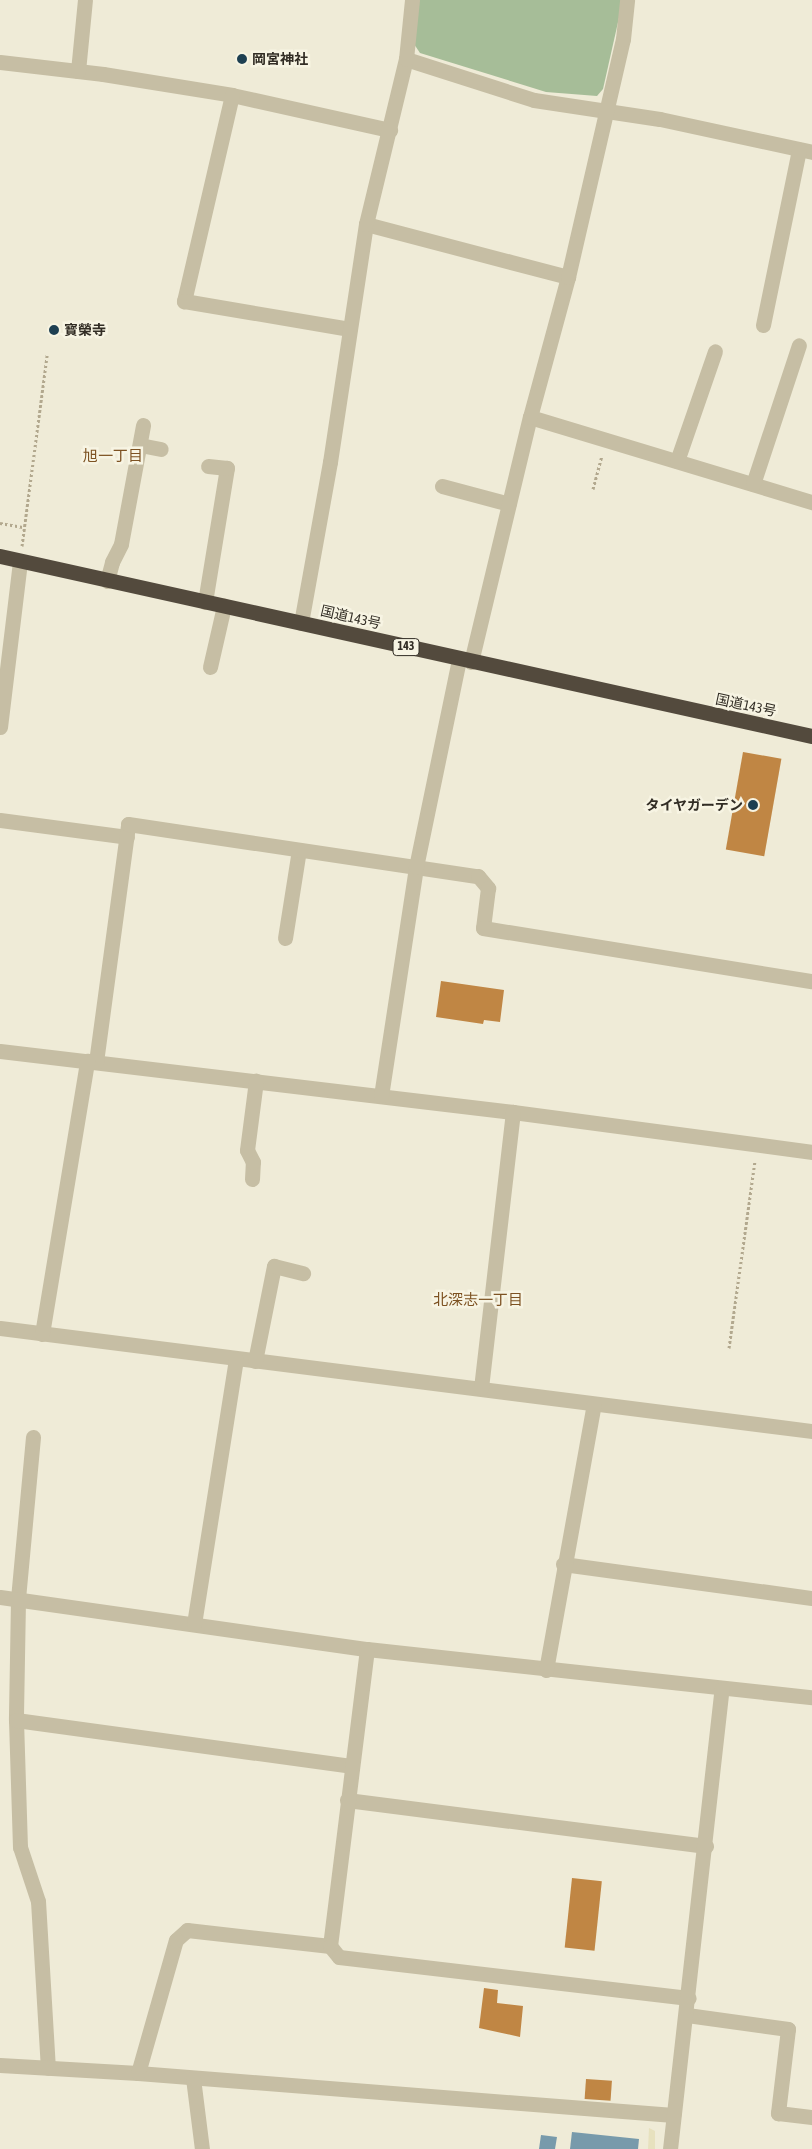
<!DOCTYPE html>
<html>
<head>
<meta charset="utf-8">
<style>
  body { margin:0 }
  #map { position:relative; width:812px; height:2149px; overflow:hidden; background:#efebd7; font-family:"Asap Condensed","Noto Sans JP",sans-serif }
  div>[style] { position:absolute }
  .green>* { inset:0; background:#a6bd98 }
  .plaza>* { inset:0; background:#e7e1be }
  .water>* { inset:0; background:#789aab }
  .building>* { inset:0; background:#c08644; transform-origin:0 0 }
  .path>* { height:3px; margin-top:-1.5px; transform-origin:0; background:repeating-linear-gradient(90deg,#b2a88e 0 2.5px,transparent 0 5px) }
  .minor>* { height:15px; margin:-7.5px; padding:0 7.5px; transform-origin:7.5px; border-radius:7.5px; background:#c6bea4 }
  .highway>* { height:15px; margin:-7.5px; padding:0 7.5px; transform-origin:7.5px; border-radius:7.5px; background:#534a3d }
  .dots>* { width:14px; height:14px; translate:-50% -50%; box-sizing:border-box; border:2px solid #f7f4e3; border-radius:50% }
  span { translate:-50% -50%; white-space:nowrap; text-align:center; line-height:1.15; -webkit-text-stroke:5px #f7f4e3; paint-order:stroke }
  .shield-label span { padding:1px 4px; background:#f7f4e3; border:1px solid; border-radius:4px; -webkit-text-stroke-width:0 }
  .shield-label { font-size:12px; color:#322d25; font-weight:700 }
  .poi-label { font-size:14px; color:#322d25; font-weight:700 }
  .left { translate:0 -50%; text-align:left }
  .right { translate:-100% -50%; text-align:right }
  .street-label { font-size:14px; color:#322d25 }
  .neighbourhood-label { font-size:15px; color:#7d5222 }
</style>
</head>
<body>
<div id="map">
  <div class="green">
    <div style="clip-path:polygon(416px 0,623px 0,603px 89px,597px 96px,546px 92px,420px 53px,414px 44px)"></div>
  </div>
  <div class="plaza">
    <div style="clip-path:polygon(649px 2128px,655px 2131px,655px 2149px,648px 2149px)"></div>
  </div>
  <div class="water">
    <div style="clip-path:polygon(572px 2132px,639px 2139px,638px 2149px,570px 2149px)"></div>
    <div style="clip-path:polygon(541px 2135px,557px 2137px,555px 2149px,539px 2149px)"></div>
  </div>
  <div class="building">
    <div style="left:743px;top:752px;width:39px;height:99px;rotate:10deg"></div>
    <div style="clip-path:polygon(441px 981px,504px 990px,500px 1022px,484px 1020px,483px 1024px,436px 1017px)"></div>
    <div style="left:572px;top:1878px;width:30px;height:70px;rotate:6deg"></div>
    <div style="clip-path:polygon(484px 1988px,498px 1990px,497px 2003px,523px 2006px,520px 2037px,479px 2028px)"></div>
    <div style="left:586px;top:2079px;width:26px;height:20px;rotate:4deg"></div>
  </div>
  <div class="path">
    <div style="left:593px;top:489px;width:34px;rotate:-75deg"></div>
    <div style="left:0;top:523px;width:23px;rotate:10deg"></div>
    <div style="left:22px;top:546px;width:193px;rotate:-82.5deg"></div>
    <div style="left:729px;top:1348px;width:190px;rotate:-82.1deg"></div>
  </div>
  <div class="minor">
    <div style="left:406px;top:59px;width:134px;rotate:17.8deg"></div>
    <div style="left:534px;top:100px;width:127px;rotate:8.6deg"></div>
    <div style="left:660px;top:119px;width:156px;rotate:12.2deg"></div>
    <div style="left:0;top:62px;width:104px;rotate:6.6deg"></div>
    <div style="left:103px;top:74px;width:131px;rotate:9.2deg"></div>
    <div style="left:232px;top:95px;width:162px;rotate:12.5deg"></div>
    <div style="left:78px;top:71px;width:71px;rotate:-84.4deg"></div>
    <div style="left:232px;top:95px;width:212px;rotate:103.1deg"></div>
    <div style="left:184px;top:301px;width:168px;rotate:9.6deg"></div>
    <div style="left:366px;top:224px;width:209px;rotate:14.7deg"></div>
    <div style="left:763px;top:325px;width:179px;rotate:-78.4deg"></div>
    <div style="left:530px;top:417px;width:295px;rotate:16.8deg"></div>
    <div style="left:140px;top:445px;width:21px;rotate:11deg"></div>
    <div style="left:677px;top:461px;width:116px;rotate:-70.9deg"></div>
    <div style="left:753px;top:484px;width:146px;rotate:-71.7deg"></div>
    <div style="left:442px;top:486px;width:69px;rotate:15deg"></div>
    <div style="left:107px;top:581px;width:20px;rotate:-75deg"></div>
    <div style="left:112px;top:562px;width:20px;rotate:-63deg"></div>
    <div style="left:121px;top:544px;width:121px;rotate:-79.5deg"></div>
    <div style="left:205px;top:602px;width:136px;rotate:-80.7deg"></div>
    <div style="left:227px;top:468px;width:19px;rotate:-174deg"></div>
    <div style="left:301px;top:623px;width:164px;rotate:-79.8deg"></div>
    <div style="left:330px;top:462px;width:241px;rotate:-81.4deg"></div>
    <div style="left:366px;top:224px;width:170px;rotate:-76.4deg"></div>
    <div style="left:406px;top:59px;width:59px;rotate:-84.2deg"></div>
    <div style="left:471px;top:662px;width:252px;rotate:-76.5deg"></div>
    <div style="left:530px;top:417px;width:145px;rotate:-74.8deg"></div>
    <div style="left:568px;top:277px;width:244px;rotate:-77deg"></div>
    <div style="left:623px;top:39px;width:39px;rotate:-84deg"></div>
    <div style="left:210px;top:667px;width:63px;rotate:-77.1deg"></div>
    <div style="left:0;top:727px;width:167px;rotate:-83.1deg"></div>
    <div style="left:0;top:820px;width:128px;rotate:7.6deg"></div>
    <div style="left:285px;top:938px;width:89px;rotate:-81deg"></div>
    <div style="left:0;top:1051px;width:517px;rotate:6.78deg"></div>
    <div style="left:513px;top:1112px;width:302px;rotate:7.6deg"></div>
    <div style="left:96px;top:1062px;width:240px;rotate:-82.3deg"></div>
    <div style="left:128px;top:824px;width:354px;rotate:8.5deg"></div>
    <div style="left:478px;top:876px;width:16px;rotate:50deg"></div>
    <div style="left:488px;top:888px;width:40px;rotate:97.1deg"></div>
    <div style="left:483px;top:928px;width:333px;rotate:9.2deg"></div>
    <div style="left:381px;top:1096px;width:232px;rotate:-81.3deg"></div>
    <div style="left:416px;top:867px;width:212px;rotate:-78.3deg"></div>
    <div style="left:252px;top:1179px;width:17px;rotate:-87deg"></div>
    <div style="left:253px;top:1162px;width:13px;rotate:-117deg"></div>
    <div style="left:247px;top:1150px;width:70px;rotate:-82.6deg"></div>
    <div style="left:0;top:1328px;width:819px;rotate:7.23deg"></div>
    <div style="left:42px;top:1334px;width:277px;rotate:-80.6deg"></div>
    <div style="left:255px;top:1361px;width:97px;rotate:-78.7deg"></div>
    <div style="left:274px;top:1266px;width:30px;rotate:14deg"></div>
    <div style="left:481px;top:1388px;width:278px;rotate:-83.4deg"></div>
    <div style="left:33px;top:1437px;width:164px;rotate:95.3deg"></div>
    <div style="left:18px;top:1600px;width:120px;rotate:91deg"></div>
    <div style="left:16px;top:1720px;width:127px;rotate:88.2deg"></div>
    <div style="left:20px;top:1847px;width:57px;rotate:71.6deg"></div>
    <div style="left:38px;top:1901px;width:167px;rotate:86.6deg"></div>
    <div style="left:563px;top:1564px;width:251px;rotate:7.8deg"></div>
    <div style="left:0;top:1597px;width:371px;rotate:8.1deg"></div>
    <div style="left:367px;top:1649px;width:448px;rotate:6.2deg"></div>
    <div style="left:194px;top:1624px;width:268px;rotate:-81deg"></div>
    <div style="left:546px;top:1670px;width:270px;rotate:-79.8deg"></div>
    <div style="left:16px;top:1720px;width:338px;rotate:7.8deg"></div>
    <div style="left:347px;top:1800px;width:362px;rotate:7.3deg"></div>
    <div style="left:330px;top:1946px;width:299px;rotate:-82.9deg"></div>
    <div style="left:687px;top:2015px;width:102px;rotate:7.9deg"></div>
    <div style="left:788px;top:2029px;width:85px;rotate:96.8deg"></div>
    <div style="left:778px;top:2113px;width:34px;rotate:7deg"></div>
    <div style="left:0;top:2065px;width:138px;rotate:3.3deg"></div>
    <div style="left:138px;top:2073px;width:537px;rotate:4.49deg"></div>
    <div style="left:138px;top:2073px;width:138px;rotate:-74.1deg"></div>
    <div style="left:176px;top:1940px;width:15px;rotate:-42deg"></div>
    <div style="left:187px;top:1930px;width:144px;rotate:6.4deg"></div>
    <div style="left:330px;top:1946px;width:14px;rotate:51deg"></div>
    <div style="left:339px;top:1957px;width:352px;rotate:6.7deg"></div>
    <div style="left:193px;top:2078px;width:72px;rotate:82.8deg"></div>
    <div style="left:670px;top:2149px;width:463px;rotate:-83.6deg"></div>
  </div>
  <div class="highway">
    <div style="left:0;top:556px;width:832px;rotate:12.5deg"></div>
  </div>
  <div class="dots">
    <div style="left:242px;top:59px;background:#1d3f51"></div>
    <div style="left:54px;top:330px;background:#1d3f51"></div>
    <div style="left:753px;top:805px;background:#1d3f51"></div>
  </div>
  <div class="shield-label">
    <span style="left:406px;top:647px">143</span>
  </div>
  <div class="poi-label">
    <span class="left" style="left:252px;top:59px">岡宮神社</span>
    <span class="left" style="left:64px;top:330px">寳榮寺</span>
    <span class="right" style="left:743px;top:805px">タイヤガーデン</span>
  </div>
  <div class="street-label">
    <span style="left:351px;top:617px;rotate:13deg">国道143号</span>
    <span style="left:746px;top:705px;rotate:12deg">国道143号</span>
  </div>
  <div class="neighbourhood-label">
    <span style="left:113px;top:456px">旭一丁目</span>
    <span style="left:478px;top:1300px">北深志一丁目</span>
  </div>
</div>
</body>
</html>
